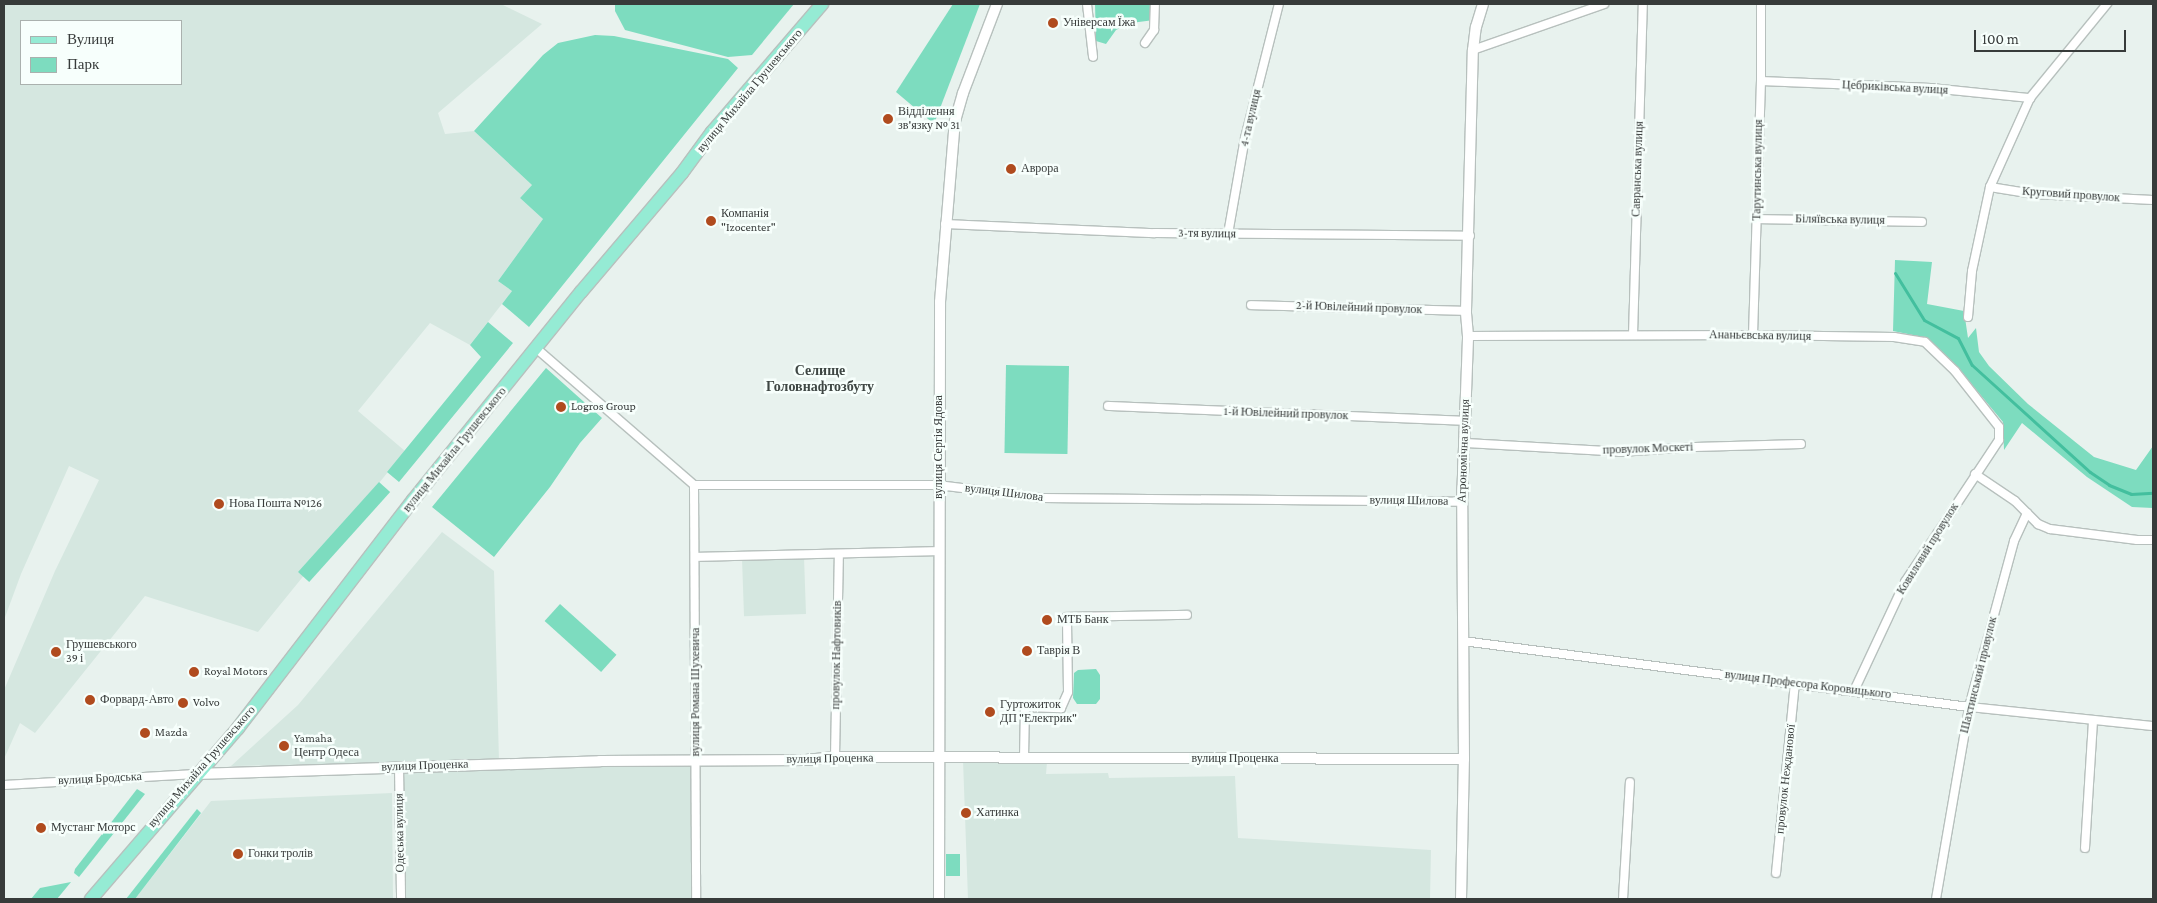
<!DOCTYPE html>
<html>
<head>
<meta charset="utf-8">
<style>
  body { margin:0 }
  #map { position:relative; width:2157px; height:903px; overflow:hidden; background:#e8f2ee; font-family:"Crimson Pro",serif }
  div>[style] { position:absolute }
  .built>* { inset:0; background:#d5e7e0; transform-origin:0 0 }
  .green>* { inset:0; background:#7ddcbf; transform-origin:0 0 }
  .stream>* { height:3px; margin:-1.5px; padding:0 1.5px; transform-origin:1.5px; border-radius:1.5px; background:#43bf9e }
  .roads { filter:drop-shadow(1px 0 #b7c0bd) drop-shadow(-1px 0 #b7c0bd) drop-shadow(0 1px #b7c0bd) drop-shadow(0 -1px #b7c0bd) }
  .minor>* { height:8px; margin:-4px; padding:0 4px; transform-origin:4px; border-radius:4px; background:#fff }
  .tertiary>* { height:10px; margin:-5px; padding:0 5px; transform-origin:5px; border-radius:5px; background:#fff }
  .primary>* { height:12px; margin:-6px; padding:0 6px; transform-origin:6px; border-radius:6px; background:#95ebd4 }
  .dots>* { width:14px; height:14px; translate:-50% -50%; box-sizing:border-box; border:2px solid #f7fffc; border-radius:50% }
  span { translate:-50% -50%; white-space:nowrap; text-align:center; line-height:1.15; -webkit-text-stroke:5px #f7fffc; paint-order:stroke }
  .poi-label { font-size:12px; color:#373b3a }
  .left { translate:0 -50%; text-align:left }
  .street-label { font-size:12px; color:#373b3a }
  .neighbourhood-label { font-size:14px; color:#3f4744; font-weight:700 }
  .frame { position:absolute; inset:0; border:5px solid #373b3a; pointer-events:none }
  .legend { position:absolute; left:20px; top:20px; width:162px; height:65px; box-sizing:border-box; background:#f7fffc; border:1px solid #aab1ae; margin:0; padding:6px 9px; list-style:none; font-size:15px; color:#373b3a }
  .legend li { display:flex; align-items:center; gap:10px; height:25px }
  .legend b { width:25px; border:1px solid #aab1ae }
  .scale { position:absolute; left:1974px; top:30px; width:152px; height:22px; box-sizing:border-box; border:2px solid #373b3a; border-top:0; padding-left:6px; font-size:15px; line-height:18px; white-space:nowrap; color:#373b3a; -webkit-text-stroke:4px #f7fffc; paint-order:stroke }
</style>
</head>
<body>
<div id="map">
  <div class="built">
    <div style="clip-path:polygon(evenodd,4px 4px,501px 4px,542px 24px,438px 113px,445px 134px,474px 131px,532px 185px,520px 198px,543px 219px,498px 281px,512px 291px,470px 345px,430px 323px,358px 411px,405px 451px,258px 632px,145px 596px,35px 733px,20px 723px,4px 759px,4px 690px,55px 571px,99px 480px,69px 466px,21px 574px,4px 620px,4px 4px,21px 21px,181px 21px,181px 84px,21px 84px,21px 21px)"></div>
    <div style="clip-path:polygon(442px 532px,494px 571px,499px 761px,231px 766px,298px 705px)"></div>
    <div style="left:804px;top:557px;width:57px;height:62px;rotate:88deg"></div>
    <div style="clip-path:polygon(963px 760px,1047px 762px,1046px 774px,1108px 773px,1109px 778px,1235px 776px,1238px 838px,1431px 850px,1430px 899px,968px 899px)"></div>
    <div style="left:693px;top:761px;width:138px;height:292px;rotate:90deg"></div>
    <div style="clip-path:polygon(392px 793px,393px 899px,135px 899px,211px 801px)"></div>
  </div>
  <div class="green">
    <div style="clip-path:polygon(615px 4px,794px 4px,752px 55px,728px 57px,625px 30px,615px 11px)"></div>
    <div style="clip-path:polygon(953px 4px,980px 4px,934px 124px,896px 92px)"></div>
    <div style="clip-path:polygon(1095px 4px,1153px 4px,1154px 20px,1131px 23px,1116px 30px,1106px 44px,1096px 41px)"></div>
    <div style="clip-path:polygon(595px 35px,614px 36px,728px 59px,738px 68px,529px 327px,502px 304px,512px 291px,498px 281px,543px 219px,520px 198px,532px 185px,474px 131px,543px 55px,558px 43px)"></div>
    <div style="clip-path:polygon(1895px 260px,1932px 262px,1927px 304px,1964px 311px,1968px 338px,1976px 328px,1979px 352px,1989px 366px,2028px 404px,2094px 457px,2136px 470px,2153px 446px,2153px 508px,2132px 507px,2087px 477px,2022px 423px,2004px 450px,2003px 422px,1959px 369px,1928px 338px,1893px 331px)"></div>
    <div style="clip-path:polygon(488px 322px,513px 343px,399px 482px,387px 472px,481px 357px,470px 345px)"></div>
    <div style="left:1006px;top:365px;width:63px;height:88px;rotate:1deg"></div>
    <div style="clip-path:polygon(546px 368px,602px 418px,580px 443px,550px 487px,494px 557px,432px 507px)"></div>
    <div style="left:379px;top:482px;width:15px;height:121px;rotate:42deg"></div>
    <div style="left:560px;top:604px;width:76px;height:23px;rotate:42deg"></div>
    <div style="clip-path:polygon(1096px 669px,1100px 675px,1100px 699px,1096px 704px,1077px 704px,1073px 698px,1074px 673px,1078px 670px)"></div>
    <div style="clip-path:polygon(137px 789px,145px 794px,79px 877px,74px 873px,75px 869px)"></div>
    <div style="clip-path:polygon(197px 809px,201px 813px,135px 899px,126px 899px)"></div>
    <div style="left:946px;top:854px;width:14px;height:22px"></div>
    <div style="clip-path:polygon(71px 882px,57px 899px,31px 899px,40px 888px)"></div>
  </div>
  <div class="stream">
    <div style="left:1895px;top:273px;width:55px;rotate:58.3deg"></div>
    <div style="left:1924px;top:320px;width:38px;rotate:28deg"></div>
    <div style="left:1958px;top:338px;width:30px;rotate:63deg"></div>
    <div style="left:1972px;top:365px;width:159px;rotate:42.2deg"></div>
    <div style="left:2090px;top:472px;width:23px;rotate:34deg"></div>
    <div style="left:2109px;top:485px;width:24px;rotate:22deg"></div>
    <div style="left:2131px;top:494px;width:22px;rotate:-3deg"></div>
  </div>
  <div class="roads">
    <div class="minor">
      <div style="left:1087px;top:4px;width:53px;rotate:83.5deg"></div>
      <div style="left:1145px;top:43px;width:16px;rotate:-55deg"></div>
      <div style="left:1154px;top:30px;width:26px;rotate:-88deg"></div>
      <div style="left:1473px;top:50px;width:139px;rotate:-19.3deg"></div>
      <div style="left:1761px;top:81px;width:170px;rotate:2.4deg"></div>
      <div style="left:1931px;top:88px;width:100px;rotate:5.8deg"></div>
      <div style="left:1990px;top:187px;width:44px;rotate:9.2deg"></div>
      <div style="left:2033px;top:194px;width:120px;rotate:2.9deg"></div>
      <div style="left:1757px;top:219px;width:165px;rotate:1deg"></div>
      <div style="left:945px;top:224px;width:210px;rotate:2.5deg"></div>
      <div style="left:1155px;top:233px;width:315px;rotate:0.5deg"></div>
      <div style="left:1228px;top:234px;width:97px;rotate:-80deg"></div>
      <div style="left:1245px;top:138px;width:138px;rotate:-75.8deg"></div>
      <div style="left:1251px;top:305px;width:215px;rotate:1.6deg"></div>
      <div style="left:1968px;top:317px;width:46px;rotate:-85deg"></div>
      <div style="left:1972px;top:271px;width:86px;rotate:-77.9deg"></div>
      <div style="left:1990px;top:187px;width:98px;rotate:-65.8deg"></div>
      <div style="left:2030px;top:98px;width:122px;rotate:-50.7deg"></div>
      <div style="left:1633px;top:335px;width:331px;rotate:-88.3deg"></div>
      <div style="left:1753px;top:335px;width:254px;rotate:-88.2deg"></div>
      <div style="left:1761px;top:81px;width:77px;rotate:-90deg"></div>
      <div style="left:1468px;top:336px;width:285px;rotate:-0.2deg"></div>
      <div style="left:1753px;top:335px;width:141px;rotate:0.8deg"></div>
      <div style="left:1894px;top:337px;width:31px;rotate:9deg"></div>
      <div style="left:1925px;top:342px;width:42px;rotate:44deg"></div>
      <div style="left:1955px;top:371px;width:71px;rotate:51.8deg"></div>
      <div style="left:1999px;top:427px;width:13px;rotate:90deg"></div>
      <div style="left:1999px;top:440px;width:170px;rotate:123.5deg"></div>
      <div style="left:1905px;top:582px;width:120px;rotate:115.1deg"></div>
      <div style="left:537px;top:349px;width:208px;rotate:40.9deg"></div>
      <div style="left:694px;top:485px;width:244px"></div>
      <div style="left:938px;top:485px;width:106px;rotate:7.1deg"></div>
      <div style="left:1043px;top:498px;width:419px;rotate:0.5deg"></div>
      <div style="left:1108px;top:406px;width:357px;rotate:2.4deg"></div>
      <div style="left:1466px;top:443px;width:154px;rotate:3.3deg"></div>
      <div style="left:1620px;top:452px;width:75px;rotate:-3.8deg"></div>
      <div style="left:1695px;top:447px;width:106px;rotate:-1.6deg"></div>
      <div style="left:1975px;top:474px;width:48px;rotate:34deg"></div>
      <div style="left:2015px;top:501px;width:33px;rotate:45deg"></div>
      <div style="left:2038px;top:524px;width:13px;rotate:23deg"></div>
      <div style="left:2050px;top:529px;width:88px;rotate:7.2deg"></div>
      <div style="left:2137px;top:540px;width:16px"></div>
      <div style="left:694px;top:485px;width:414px;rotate:89.7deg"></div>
      <div style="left:696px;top:557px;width:242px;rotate:-1.4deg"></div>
      <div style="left:1463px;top:641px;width:510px;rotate:7.43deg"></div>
      <div style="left:1969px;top:707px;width:185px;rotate:5.9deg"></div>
      <div style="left:835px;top:757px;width:203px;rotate:-88.9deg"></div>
      <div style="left:1024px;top:758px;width:51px;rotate:-88.9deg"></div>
      <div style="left:1025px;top:707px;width:36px;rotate:2deg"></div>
      <div style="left:1061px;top:708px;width:17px;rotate:-66deg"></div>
      <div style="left:1068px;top:692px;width:75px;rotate:-90.8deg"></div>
      <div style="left:1067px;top:617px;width:120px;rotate:-1deg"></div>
      <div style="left:399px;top:767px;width:132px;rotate:89.1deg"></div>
      <div style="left:4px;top:785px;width:192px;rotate:-3.3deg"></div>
      <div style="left:2085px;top:848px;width:128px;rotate:-86.4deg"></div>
      <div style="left:1776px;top:873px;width:190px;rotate:-84.3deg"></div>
      <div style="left:1623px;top:899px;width:117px;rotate:-86.6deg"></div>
      <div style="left:1936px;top:899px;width:195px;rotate:-80.2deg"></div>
      <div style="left:1969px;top:707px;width:172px;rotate:-74.8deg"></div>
      <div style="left:2014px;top:541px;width:31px;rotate:-65deg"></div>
    </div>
    <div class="tertiary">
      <div style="left:196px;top:774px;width:404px;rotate:-1.8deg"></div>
      <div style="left:600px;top:761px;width:206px;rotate:-0.3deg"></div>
      <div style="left:806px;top:760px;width:29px;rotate:-6deg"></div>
      <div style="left:835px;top:757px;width:629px;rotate:0.18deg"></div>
      <div style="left:939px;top:899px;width:597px;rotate:-89.9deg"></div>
      <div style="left:940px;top:302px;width:182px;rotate:-85.3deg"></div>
      <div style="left:955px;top:121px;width:29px;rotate:-74deg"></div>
      <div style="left:963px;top:93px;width:95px;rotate:-69.1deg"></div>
      <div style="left:1461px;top:899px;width:140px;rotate:-88.8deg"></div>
      <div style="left:1464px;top:759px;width:257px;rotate:-90.4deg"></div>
      <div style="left:1462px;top:502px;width:166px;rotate:-87.9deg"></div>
      <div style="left:1468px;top:336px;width:25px;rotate:-95deg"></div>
      <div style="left:1466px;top:311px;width:261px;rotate:-88.5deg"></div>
      <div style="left:1473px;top:50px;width:23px;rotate:-83deg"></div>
      <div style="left:1476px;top:27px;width:24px;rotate:-73deg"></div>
    </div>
    <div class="primary">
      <div style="left:91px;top:899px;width:225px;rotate:-49.3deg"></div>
      <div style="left:238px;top:728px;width:287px;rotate:-52.5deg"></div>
      <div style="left:413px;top:500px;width:267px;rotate:-51.1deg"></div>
      <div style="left:581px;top:292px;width:156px;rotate:-49.7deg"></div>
      <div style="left:682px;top:173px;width:51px;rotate:-53.8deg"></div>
      <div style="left:712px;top:132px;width:169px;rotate:-49.3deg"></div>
    </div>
  </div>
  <div class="dots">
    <div style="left:1053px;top:23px;background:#b04b1e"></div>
    <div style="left:888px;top:119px;background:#b04b1e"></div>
    <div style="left:1011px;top:169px;background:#b04b1e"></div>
    <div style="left:711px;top:221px;background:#b04b1e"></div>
    <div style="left:561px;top:407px;background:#b04b1e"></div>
    <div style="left:219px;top:504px;background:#b04b1e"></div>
    <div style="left:1047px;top:620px;background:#b04b1e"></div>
    <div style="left:1027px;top:651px;background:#b04b1e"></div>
    <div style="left:56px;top:652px;background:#b04b1e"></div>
    <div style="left:194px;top:672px;background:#b04b1e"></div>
    <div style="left:90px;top:700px;background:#b04b1e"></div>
    <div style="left:183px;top:703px;background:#b04b1e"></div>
    <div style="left:990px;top:712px;background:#b04b1e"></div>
    <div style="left:145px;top:733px;background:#b04b1e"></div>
    <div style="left:284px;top:746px;background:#b04b1e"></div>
    <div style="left:966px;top:813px;background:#b04b1e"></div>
    <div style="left:41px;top:828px;background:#b04b1e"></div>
    <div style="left:238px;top:854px;background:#b04b1e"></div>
  </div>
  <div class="poi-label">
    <span class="left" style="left:1063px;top:23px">Універсам Їжа</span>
    <span class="left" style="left:898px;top:119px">Відділення<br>зв'язку № 31</span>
    <span class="left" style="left:1021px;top:169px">Аврора</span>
    <span class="left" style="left:721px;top:221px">Компанія<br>"Izocenter"</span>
    <span class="left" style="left:571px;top:407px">Logros Group</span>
    <span class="left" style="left:229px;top:504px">Нова Пошта №126</span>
    <span class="left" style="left:1057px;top:620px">МТБ Банк</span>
    <span class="left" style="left:66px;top:652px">Грушевського<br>39 і</span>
    <span class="left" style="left:1037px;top:651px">Таврія В</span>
    <span class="left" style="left:204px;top:672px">Royal Motors</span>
    <span class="left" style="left:100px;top:700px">Форвард-Авто</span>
    <span class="left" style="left:193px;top:703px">Volvo</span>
    <span class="left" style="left:1000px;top:712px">Гуртожиток<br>ДП "Електрик"</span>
    <span class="left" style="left:155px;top:733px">Mazda</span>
    <span class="left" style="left:294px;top:746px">Yamaha<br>Центр Одеса</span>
    <span class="left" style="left:976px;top:813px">Хатинка</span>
    <span class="left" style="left:51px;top:828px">Мустанг Моторс</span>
    <span class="left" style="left:248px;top:854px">Гонки тролів</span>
  </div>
  <div class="street-label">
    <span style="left:1895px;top:88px;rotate:3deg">Цебриківська вулиця</span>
    <span style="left:750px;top:91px;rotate:-50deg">вулиця Михайла Грушевського</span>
    <span style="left:1251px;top:118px;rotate:-77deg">4-та вулиця</span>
    <span style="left:1638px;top:169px;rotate:-88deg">Савранська вулиця</span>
    <span style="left:1758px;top:170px;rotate:-89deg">Тарутинська вулиця</span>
    <span style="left:2071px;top:195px;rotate:4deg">Круговий провулок</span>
    <span style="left:1840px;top:220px;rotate:1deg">Біляївська вулиця</span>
    <span style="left:1207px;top:234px;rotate:1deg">3-тя вулиця</span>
    <span style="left:1359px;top:308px;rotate:2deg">2-й Ювілейний провулок</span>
    <span style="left:1760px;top:336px;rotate:1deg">Ананьєвська вулиця</span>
    <span style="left:1286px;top:414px;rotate:2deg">1-й Ювілейний провулок</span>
    <span style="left:939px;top:447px;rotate:-90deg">вулиця Сергія Ядова</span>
    <span style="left:1648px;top:449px;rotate:-2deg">провулок Москеті</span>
    <span style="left:455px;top:450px;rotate:-51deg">вулиця Михайла Грушевського</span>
    <span style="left:1464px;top:451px;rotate:-88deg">Агрономічна вулиця</span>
    <span style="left:1004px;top:493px;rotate:7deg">вулиця Шилова</span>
    <span style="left:1409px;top:501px;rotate:1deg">вулиця Шилова</span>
    <span style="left:1928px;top:549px;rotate:-58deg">Ковиловий провулок</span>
    <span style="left:837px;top:655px;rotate:-89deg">провулок Нафтовиків</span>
    <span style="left:1979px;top:675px;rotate:-76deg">Шахтинський провулок</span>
    <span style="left:1808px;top:685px;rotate:7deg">вулиця Професора Коровицького</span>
    <span style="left:696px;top:692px;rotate:-90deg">вулиця Романа Шухевича</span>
    <span style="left:830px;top:759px;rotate:-1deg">вулиця Проценка</span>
    <span style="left:1235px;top:759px">вулиця Проценка</span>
    <span style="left:425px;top:766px;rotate:-2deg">вулиця Проценка</span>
    <span style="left:202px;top:767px;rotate:-49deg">вулиця Михайла Грушевського</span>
    <span style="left:100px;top:779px;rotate:-3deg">вулиця Бродська</span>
    <span style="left:1786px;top:779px;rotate:-84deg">провулок Нежданової</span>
    <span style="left:400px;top:833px;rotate:-91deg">Одеська вулиця</span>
  </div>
  <div class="neighbourhood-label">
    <span style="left:820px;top:378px">Селище<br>Головнафтозбуту</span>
  </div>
  <div class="frame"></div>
  <ul class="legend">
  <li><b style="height:6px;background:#95ebd4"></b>Вулиця</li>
  <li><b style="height:14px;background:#7ddcbf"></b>Парк</li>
  </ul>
  <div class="scale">100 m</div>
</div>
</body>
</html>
